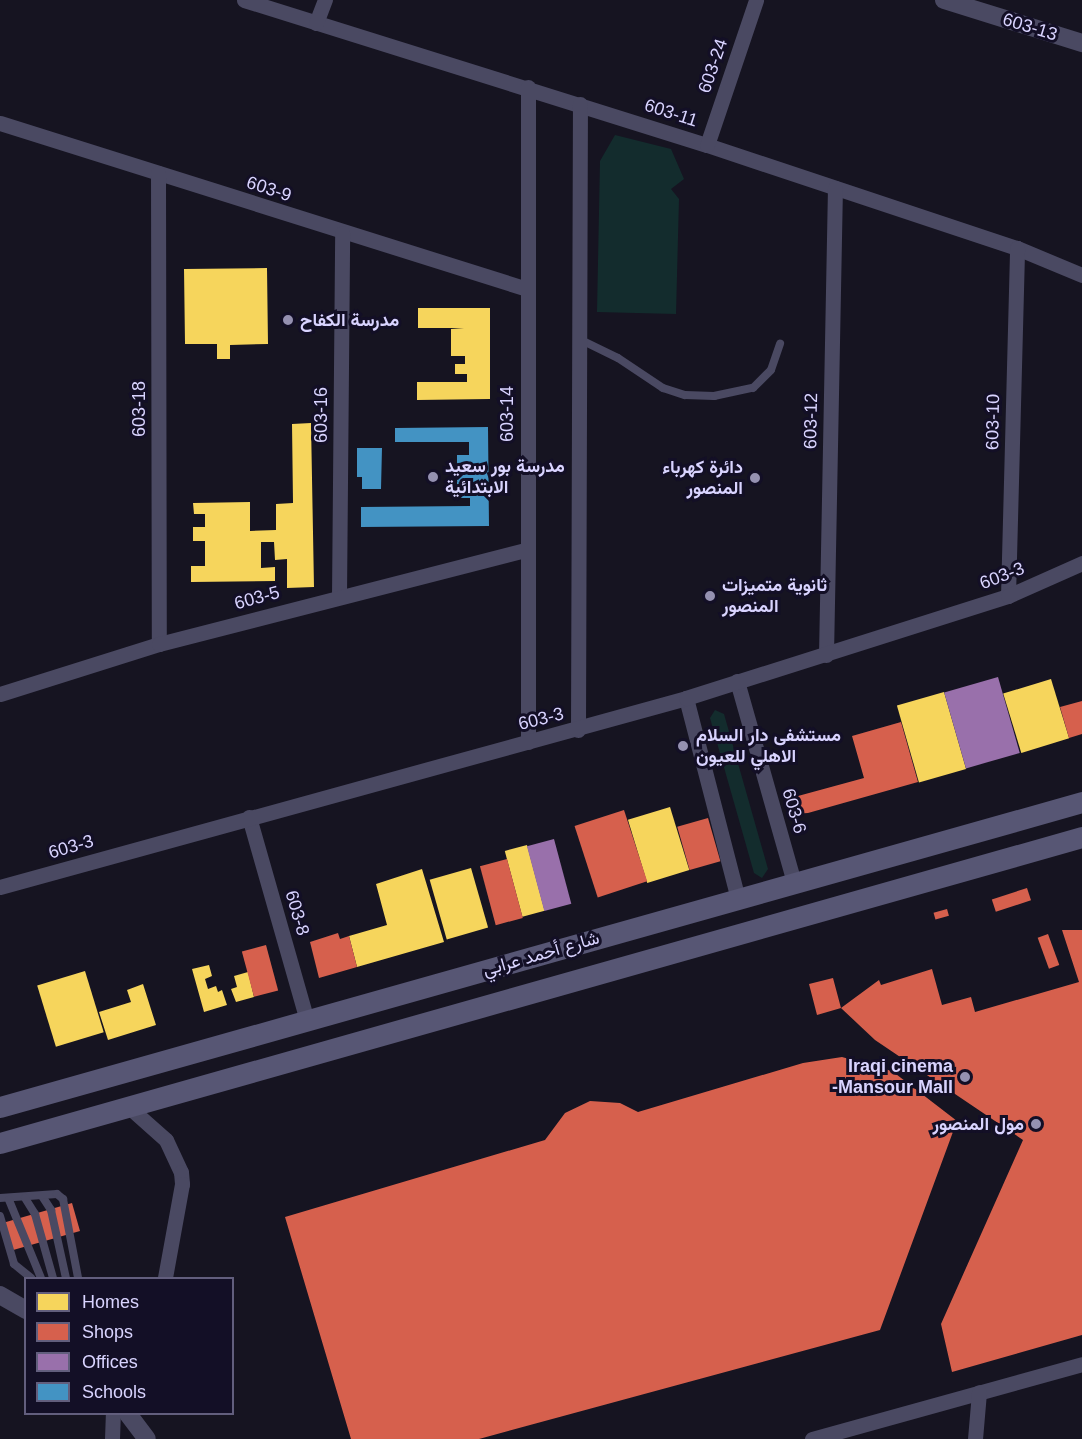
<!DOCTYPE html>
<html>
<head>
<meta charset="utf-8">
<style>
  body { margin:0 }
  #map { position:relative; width:1082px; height:1439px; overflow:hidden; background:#161421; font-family:Arial,Vazirmatn,sans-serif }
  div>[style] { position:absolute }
  .green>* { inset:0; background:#132c2d }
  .homes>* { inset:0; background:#f6d55c; transform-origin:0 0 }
  .shops>* { inset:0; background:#d6604d; transform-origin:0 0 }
  .offices>* { inset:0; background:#9970ab; transform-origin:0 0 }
  .schools>* { inset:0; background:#4393c3 }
  .service>* { height:8px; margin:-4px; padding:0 4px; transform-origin:4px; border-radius:4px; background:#4a4962 }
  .minor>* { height:15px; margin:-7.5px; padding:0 7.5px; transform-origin:7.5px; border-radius:7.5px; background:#4a4962 }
  .tertiary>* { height:18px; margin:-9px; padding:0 9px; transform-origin:9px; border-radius:9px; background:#4a4962 }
  .secondary>* { height:21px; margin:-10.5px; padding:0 10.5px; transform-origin:10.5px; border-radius:10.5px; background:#575674 }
  .dots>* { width:16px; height:16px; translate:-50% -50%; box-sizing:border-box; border:3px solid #130f26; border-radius:50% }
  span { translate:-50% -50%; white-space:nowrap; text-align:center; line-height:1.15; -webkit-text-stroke:6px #130f26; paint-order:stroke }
  .street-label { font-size:18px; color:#d9d4ff }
  .poi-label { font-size:18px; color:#d9d4ff; font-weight:700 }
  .left { translate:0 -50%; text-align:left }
  .right { translate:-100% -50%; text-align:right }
  .legend { position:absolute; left:24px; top:1277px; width:210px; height:138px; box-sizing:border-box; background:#130f26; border:2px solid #625e7d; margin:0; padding:8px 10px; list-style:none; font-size:18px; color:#d9d4ff }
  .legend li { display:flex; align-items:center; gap:12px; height:30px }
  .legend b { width:30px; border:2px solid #625e7d }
</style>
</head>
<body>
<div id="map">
  <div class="green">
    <div style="clip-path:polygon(615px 135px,671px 149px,684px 179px,671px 189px,679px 199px,676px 314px,597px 312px,600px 161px)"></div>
    <div style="clip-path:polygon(715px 710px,724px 714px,768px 869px,762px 878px,754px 873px,710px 718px)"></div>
  </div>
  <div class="homes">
    <div style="clip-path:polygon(267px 268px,268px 344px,230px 345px,230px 359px,217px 359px,217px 344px,185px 344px,184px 269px)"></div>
    <div style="clip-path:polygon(418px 308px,490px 308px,490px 399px,417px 400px,417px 382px,467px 382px,467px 374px,455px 374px,455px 364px,465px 364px,465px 356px,451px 356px,451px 329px,464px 328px,418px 328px)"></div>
    <div style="clip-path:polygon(311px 423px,314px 587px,287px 588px,287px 559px,275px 560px,274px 542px,261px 542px,261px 568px,275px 567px,275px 581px,191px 582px,191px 566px,205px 566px,205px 541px,193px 541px,193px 527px,205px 527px,205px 514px,194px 514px,193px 503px,250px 502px,250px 531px,276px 530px,276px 504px,293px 503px,292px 424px)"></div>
    <div style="left:1051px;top:679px;width:62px;height:50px;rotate:73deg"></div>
    <div style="left:944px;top:692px;width:80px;height:49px;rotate:74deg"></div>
    <div style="left:670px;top:807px;width:66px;height:44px;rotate:73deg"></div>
    <div style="left:527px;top:845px;width:68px;height:23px;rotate:75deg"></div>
    <div style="left:471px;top:868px;width:62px;height:43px;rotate:74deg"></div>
    <div style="clip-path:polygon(422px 869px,444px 942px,357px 967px,349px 936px,387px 925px,376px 884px)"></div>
    <div style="clip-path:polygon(209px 965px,212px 976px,205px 979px,208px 989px,216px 986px,218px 992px,222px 990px,227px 1005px,204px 1012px,192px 969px)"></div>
    <div style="left:85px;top:971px;width:64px;height:50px;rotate:73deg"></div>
    <div style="clip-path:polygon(248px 972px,254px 997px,236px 1002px,231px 989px,237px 987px,234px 976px)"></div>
    <div style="clip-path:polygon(143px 984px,156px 1025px,108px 1040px,99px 1012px,131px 1002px,127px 990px)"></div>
  </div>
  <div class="shops">
    <div style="clip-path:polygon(1082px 701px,1082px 734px,1069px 738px,1060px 707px)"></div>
    <div style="clip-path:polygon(901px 722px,918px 782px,808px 813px,792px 814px,787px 799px,864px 778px,852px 736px)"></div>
    <div style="left:624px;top:810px;width:75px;height:52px;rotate:72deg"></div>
    <div style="left:708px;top:818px;width:45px;height:32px;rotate:74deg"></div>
    <div style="left:507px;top:859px;width:61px;height:28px;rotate:75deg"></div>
    <div style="left:1027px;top:888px;width:13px;height:37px;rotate:72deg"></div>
    <div style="left:947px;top:909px;width:7px;height:14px;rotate:74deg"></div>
    <div style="clip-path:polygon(1062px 930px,1082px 930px,1082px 1335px,952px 1372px,941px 1324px,1023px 1140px,875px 1040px,841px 1008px,817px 1015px,809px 984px,833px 978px,841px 1008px,879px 980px,881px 985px,932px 969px,942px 1005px,971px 997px,975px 1012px,1079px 982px)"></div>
    <div style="clip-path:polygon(338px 933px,340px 939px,349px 936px,357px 967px,319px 978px,310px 942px)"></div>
    <div style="left:1048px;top:934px;width:33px;height:11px;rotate:70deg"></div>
    <div style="left:266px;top:945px;width:47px;height:25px;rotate:75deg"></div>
    <div style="clip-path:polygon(842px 1057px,892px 1071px,957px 1121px,880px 1330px,479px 1439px,351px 1439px,285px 1217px,545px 1140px,565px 1113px,590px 1101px,620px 1103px,638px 1112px,803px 1063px)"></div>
    <div style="left:72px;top:1203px;width:29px;height:75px;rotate:74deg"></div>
  </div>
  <div class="offices">
    <div style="left:998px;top:677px;width:79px;height:56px;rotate:74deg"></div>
    <div style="left:554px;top:839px;width:67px;height:28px;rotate:75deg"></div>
  </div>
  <div class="schools">
    <div style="clip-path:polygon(488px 427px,489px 526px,361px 527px,361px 507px,470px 506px,470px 498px,457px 498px,457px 455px,469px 455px,469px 442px,395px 442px,395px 428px)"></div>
    <div style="clip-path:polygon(357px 448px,382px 448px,381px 489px,362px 489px,362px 477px,357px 477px)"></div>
  </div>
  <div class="service">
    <div style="left:579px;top:339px;width:43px;rotate:26deg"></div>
    <div style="left:618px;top:358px;width:54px;rotate:33.7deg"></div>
    <div style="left:663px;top:388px;width:23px;rotate:18deg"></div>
    <div style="left:685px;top:395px;width:29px;rotate:2deg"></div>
    <div style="left:714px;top:396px;width:40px;rotate:-12deg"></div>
    <div style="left:753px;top:388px;width:25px;rotate:-45deg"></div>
    <div style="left:771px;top:370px;width:28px;rotate:-71deg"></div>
    <div style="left:42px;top:1196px;width:17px;rotate:57deg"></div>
    <div style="left:51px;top:1210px;width:70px;rotate:77.6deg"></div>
    <div style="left:0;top:1198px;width:57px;rotate:-4deg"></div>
    <div style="left:57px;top:1194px;width:8px;rotate:40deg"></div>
    <div style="left:63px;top:1199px;width:80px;rotate:79.2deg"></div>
    <div style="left:25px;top:1198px;width:19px;rotate:58deg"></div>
    <div style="left:35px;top:1214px;width:66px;rotate:74.3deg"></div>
    <div style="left:9px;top:1200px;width:84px;rotate:67.7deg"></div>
    <div style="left:0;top:1216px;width:50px;rotate:73.7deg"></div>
    <div style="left:14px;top:1264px;width:22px;rotate:39deg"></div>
  </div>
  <div class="minor">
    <div style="left:244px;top:0;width:485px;rotate:17.4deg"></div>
    <div style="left:707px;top:145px;width:327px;rotate:18.4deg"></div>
    <div style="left:1017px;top:248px;width:70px;rotate:22.6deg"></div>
    <div style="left:316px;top:23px;width:25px;rotate:-69deg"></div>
    <div style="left:0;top:123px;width:553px;rotate:17.48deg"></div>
    <div style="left:707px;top:145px;width:153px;rotate:-71.3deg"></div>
    <div style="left:158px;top:173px;width:471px;rotate:89.9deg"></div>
    <div style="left:1008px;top:596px;width:348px;rotate:-88.5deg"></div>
    <div style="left:339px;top:597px;width:364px;rotate:-89.5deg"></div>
    <div style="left:826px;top:655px;width:467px;rotate:-88.9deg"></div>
    <div style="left:737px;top:681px;width:210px;rotate:74.2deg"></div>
    <div style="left:0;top:694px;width:167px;rotate:-17.5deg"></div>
    <div style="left:159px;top:644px;width:379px;rotate:-14.4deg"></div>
    <div style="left:686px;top:698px;width:208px;rotate:75.5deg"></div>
    <div style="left:578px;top:730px;width:626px;rotate:-89.82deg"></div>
    <div style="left:528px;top:742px;width:655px;rotate:-90deg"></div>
    <div style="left:249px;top:817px;width:211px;rotate:74.1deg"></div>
    <div style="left:0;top:887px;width:712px;rotate:-15.4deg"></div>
    <div style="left:686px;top:698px;width:338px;rotate:-17.6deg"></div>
    <div style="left:1008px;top:596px;width:81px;rotate:-24deg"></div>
    <div style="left:130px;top:1108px;width:48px;rotate:41.6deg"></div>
    <div style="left:166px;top:1140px;width:35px;rotate:65deg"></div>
    <div style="left:181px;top:1172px;width:12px;rotate:85deg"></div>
    <div style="left:182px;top:1184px;width:96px;rotate:100.3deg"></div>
    <div style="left:112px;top:1439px;width:25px;rotate:-88deg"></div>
    <div style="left:812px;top:1439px;width:280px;rotate:-15.5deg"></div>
    <div style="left:975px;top:1439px;width:47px;rotate:-85.1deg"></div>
  </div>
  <div class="tertiary">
    <div style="left:944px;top:0;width:145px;rotate:17.3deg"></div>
    <div style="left:0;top:1295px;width:30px;rotate:30deg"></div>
    <div style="left:128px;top:1414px;width:31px;rotate:53deg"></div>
  </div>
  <div class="secondary">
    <div style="left:0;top:1107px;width:1124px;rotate:-15.74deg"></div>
    <div style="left:0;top:1143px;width:1124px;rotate:-15.79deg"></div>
  </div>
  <div class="dots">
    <div style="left:288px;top:320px;background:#9591b1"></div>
    <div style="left:433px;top:477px;background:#9591b1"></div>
    <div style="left:755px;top:478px;background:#9591b1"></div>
    <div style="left:710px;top:596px;background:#9591b1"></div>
    <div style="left:683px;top:746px;background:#9591b1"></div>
    <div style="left:965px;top:1077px;background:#9591b1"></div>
    <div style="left:1036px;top:1124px;background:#9591b1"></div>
  </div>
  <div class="street-label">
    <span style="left:1030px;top:27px;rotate:17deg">603-13</span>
    <span style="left:713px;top:66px;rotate:-71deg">603-24</span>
    <span style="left:671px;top:113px;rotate:18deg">603-11</span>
    <span style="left:269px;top:189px;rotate:18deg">603-9</span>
    <span style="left:139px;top:409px;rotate:-90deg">603-18</span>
    <span style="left:507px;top:414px;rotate:-90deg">603-14</span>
    <span style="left:321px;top:415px;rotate:-90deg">603-16</span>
    <span style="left:811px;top:421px;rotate:-89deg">603-12</span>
    <span style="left:993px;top:422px;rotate:-89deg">603-10</span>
    <span style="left:1002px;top:576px;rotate:-21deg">603-3</span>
    <span style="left:257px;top:598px;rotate:-15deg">603-5</span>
    <span style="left:541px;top:719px;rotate:-14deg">603-3</span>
    <span style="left:794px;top:811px;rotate:74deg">603-6</span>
    <span style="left:71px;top:847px;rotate:-16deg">603-3</span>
    <span style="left:297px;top:913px;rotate:74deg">603-8</span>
    <span style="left:541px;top:954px;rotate:-16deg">شارع أحمد عرابي</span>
  </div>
  <div class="poi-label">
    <span class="left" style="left:300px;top:320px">مدرسة الكفاح</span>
    <span class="left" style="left:445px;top:477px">مدرسة بور سعيد<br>الابتدائية</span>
    <span class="right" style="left:743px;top:478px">دائرة كهرباء<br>المنصور</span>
    <span class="left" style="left:722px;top:596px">ثانوية متميزات<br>المنصور</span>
    <span class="left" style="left:696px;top:746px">مستشفى دار السلام<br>الاهلي للعيون</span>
    <span class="right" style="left:953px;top:1077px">Iraqi cinema<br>-Mansour Mall</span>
    <span class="right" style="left:1024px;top:1124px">مول المنصور</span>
  </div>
  <ul class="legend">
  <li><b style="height:16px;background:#f6d55c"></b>Homes</li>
  <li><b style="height:16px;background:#d6604d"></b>Shops</li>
  <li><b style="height:16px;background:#9970ab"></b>Offices</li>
  <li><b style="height:16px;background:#4393c3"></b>Schools</li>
  </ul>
</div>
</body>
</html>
